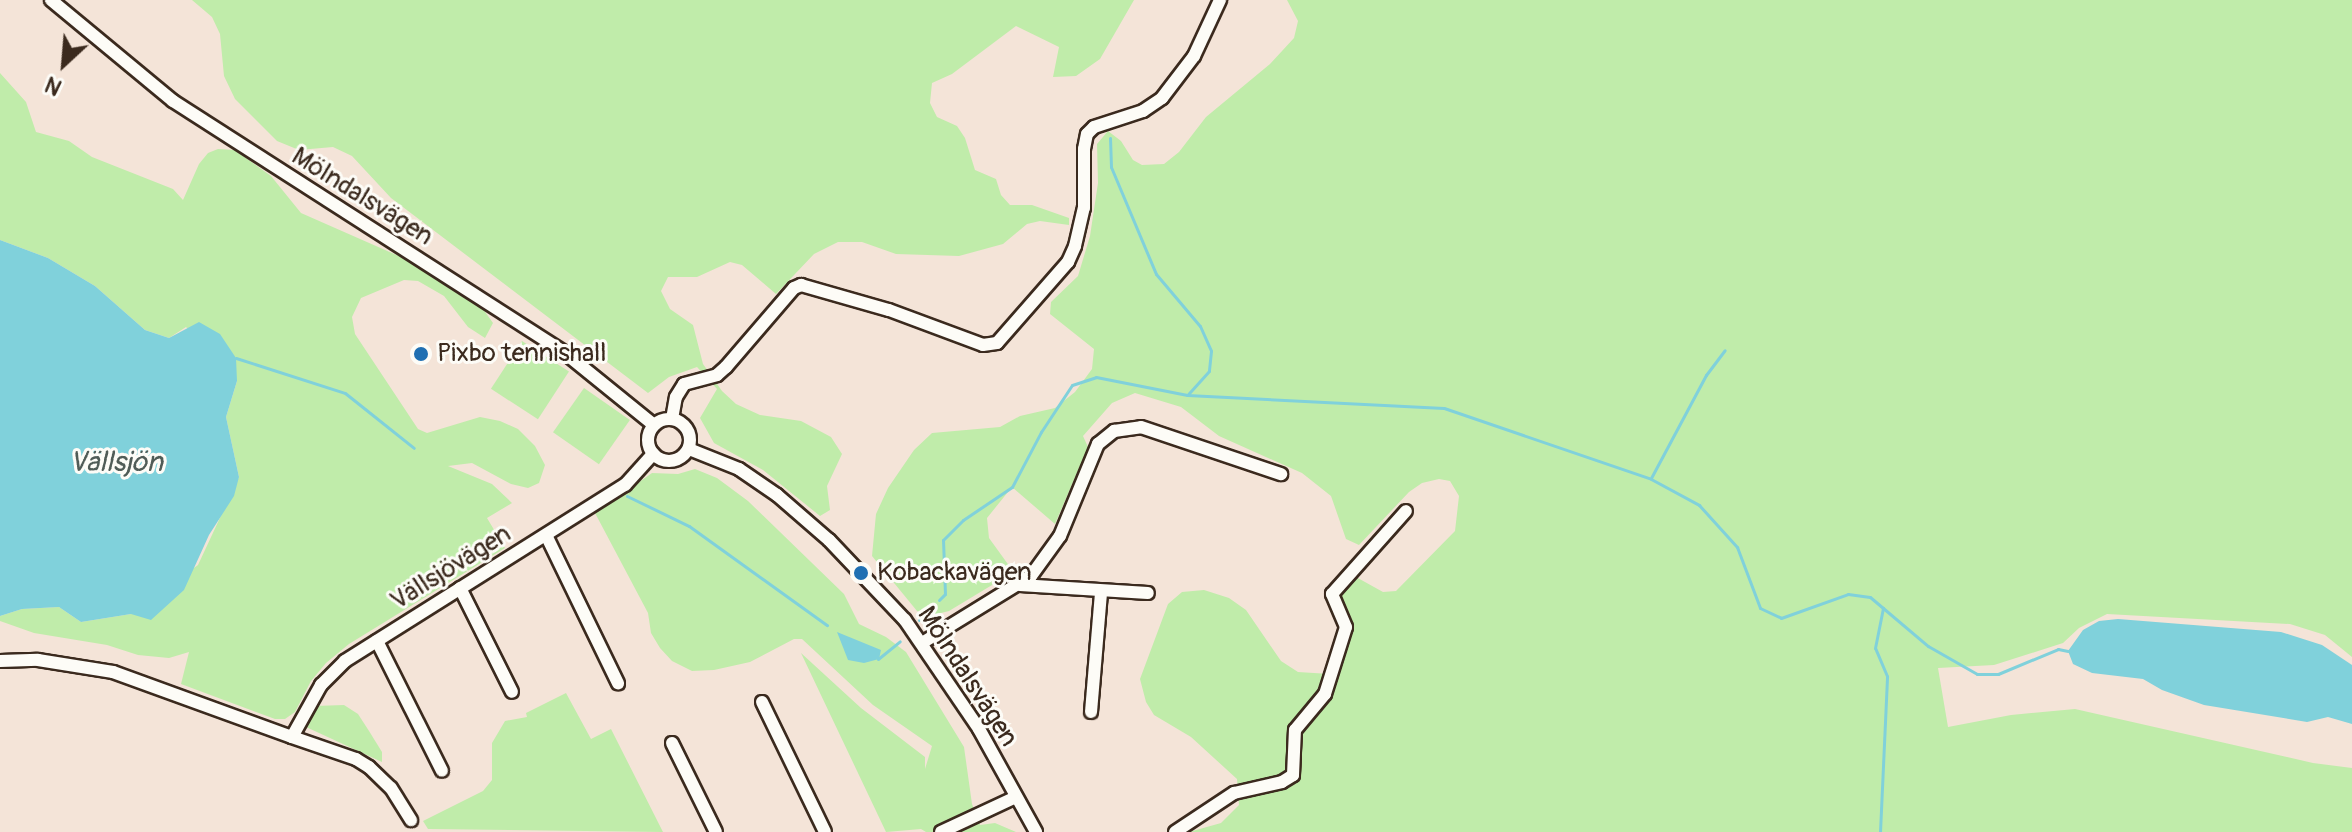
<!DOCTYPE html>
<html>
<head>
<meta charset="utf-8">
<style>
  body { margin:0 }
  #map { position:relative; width:2352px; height:832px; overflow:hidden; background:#f4e4d8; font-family:Pangolin,sans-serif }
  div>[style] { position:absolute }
  .green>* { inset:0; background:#c0ecaa; transform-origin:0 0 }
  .water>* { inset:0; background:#80d1db }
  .stream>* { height:3px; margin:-1.5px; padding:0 1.5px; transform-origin:1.5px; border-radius:1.5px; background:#80d1db }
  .roads { filter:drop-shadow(2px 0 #3b2a1e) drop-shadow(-2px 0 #3b2a1e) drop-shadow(0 2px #3b2a1e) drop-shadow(0 -2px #3b2a1e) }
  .minor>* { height:12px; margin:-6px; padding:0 6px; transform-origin:6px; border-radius:6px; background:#fdfcf7 }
  .minor>.ring { margin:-6px; padding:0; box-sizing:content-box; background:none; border:12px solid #fdfcf7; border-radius:50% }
  .dots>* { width:22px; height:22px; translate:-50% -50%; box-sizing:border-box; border:4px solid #fdfcf7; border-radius:50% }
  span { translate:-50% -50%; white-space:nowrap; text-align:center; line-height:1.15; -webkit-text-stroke:6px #fdfcf7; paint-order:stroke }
  .street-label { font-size:26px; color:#3b2a1e }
  .poi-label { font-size:26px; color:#3b2a1e }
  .left { translate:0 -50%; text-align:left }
  .water-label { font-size:28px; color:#505c57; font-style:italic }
  .north { position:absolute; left:24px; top:24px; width:80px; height:80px; -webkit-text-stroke:6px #fdfcf7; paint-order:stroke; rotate:206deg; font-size:22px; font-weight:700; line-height:32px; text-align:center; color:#3b2a1e }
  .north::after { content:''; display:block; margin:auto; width:28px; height:36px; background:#3b2a1e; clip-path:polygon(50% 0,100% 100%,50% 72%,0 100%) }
</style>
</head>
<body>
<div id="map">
  <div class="green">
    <div style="clip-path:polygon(192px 0,1134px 0,1100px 59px,1076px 76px,1053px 77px,1059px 47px,1016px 26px,952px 74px,932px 83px,930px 103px,937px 117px,957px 126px,965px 138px,975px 170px,996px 179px,1001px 195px,1010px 205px,1032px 205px,1069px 218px,1069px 225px,1040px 221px,1027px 224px,1003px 244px,959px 256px,896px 254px,862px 242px,838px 242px,814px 254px,776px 294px,742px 265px,730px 262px,697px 277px,668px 277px,661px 291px,670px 309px,693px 325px,703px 364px,722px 391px,736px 404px,760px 415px,801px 421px,831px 437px,842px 454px,827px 486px,830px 510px,820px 516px,763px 470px,714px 443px,700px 418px,717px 389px,697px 367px,669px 377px,648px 393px,391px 198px,352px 156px,333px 147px,299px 150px,277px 141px,235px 99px,224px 76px,220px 34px,212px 17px)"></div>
    <div style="clip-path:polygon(1287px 0,2352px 0,2352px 657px,2325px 635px,2290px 624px,2107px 614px,2079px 628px,2063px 643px,1994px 665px,1938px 668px,1948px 727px,2011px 715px,2075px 709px,2313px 763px,2352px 768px,2352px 832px,1189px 832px,1221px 823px,1239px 805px,1237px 779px,1191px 737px,1154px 715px,1146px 702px,1140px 679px,1168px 604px,1182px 592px,1204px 590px,1229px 598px,1246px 610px,1281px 661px,1298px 672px,1330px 674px,1343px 625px,1337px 591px,1356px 577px,1383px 592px,1396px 591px,1455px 531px,1459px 496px,1450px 481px,1439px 479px,1422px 483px,1409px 492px,1359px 545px,1346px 539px,1331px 496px,1302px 473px,1219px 436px,1181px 407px,1135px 393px,1112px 403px,1083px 436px,1088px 447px,1055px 524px,1012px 487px,987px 518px,989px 538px,1010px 567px,1007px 576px,949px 611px,929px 616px,917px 611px,872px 556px,876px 514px,888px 488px,914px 450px,932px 433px,1000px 427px,1020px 416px,1055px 408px,1075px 392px,1092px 369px,1094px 349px,1050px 314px,1051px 302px,1078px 276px,1090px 236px,1098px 183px,1097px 144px,1108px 131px,1121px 141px,1133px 160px,1142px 165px,1164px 164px,1179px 152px,1206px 117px,1270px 64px,1294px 38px,1298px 21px)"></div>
    <div style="clip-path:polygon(0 73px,26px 102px,36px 132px,69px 141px,92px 157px,173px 189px,183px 200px,199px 164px,208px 153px,218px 149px,235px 150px,271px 176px,301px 213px,426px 268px,476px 299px,493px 323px,485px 338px,468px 327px,444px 296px,418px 281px,404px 280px,361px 298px,352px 317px,355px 334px,418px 429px,427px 433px,480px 417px,500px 421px,518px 429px,535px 446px,545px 465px,539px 483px,528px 488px,511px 484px,472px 463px,448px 466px,492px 484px,512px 503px,487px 518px,505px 548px,349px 644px,326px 663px,311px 681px,295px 712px,285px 719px,275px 719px,181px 684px,189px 652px,169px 658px,138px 655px,107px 645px,34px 633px,0 621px,0 616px,22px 609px,59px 607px,81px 622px,131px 614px,198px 565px,239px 477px,226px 417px,237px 381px,186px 327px,169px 338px,145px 330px,95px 286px,48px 258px,0 240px)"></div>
    <div style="left:522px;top:341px;width:56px;height:57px;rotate:33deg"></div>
    <div style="left:584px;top:388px;width:56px;height:54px;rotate:35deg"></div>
    <div style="clip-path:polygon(695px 469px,717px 478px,748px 501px,844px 594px,859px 624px,886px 637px,906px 652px,964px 747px,972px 804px,980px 825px,995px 823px,1016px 832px,926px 832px,921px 829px,886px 832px,801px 653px,861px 708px,925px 757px,925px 769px,932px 746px,873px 705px,802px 639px,794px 639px,750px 662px,714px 670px,692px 671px,672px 661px,660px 648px,651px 633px,648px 613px,595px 513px,652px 473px,678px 474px)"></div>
    <div style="clip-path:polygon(566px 693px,591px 739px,611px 729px,663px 832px,428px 829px,423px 821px,483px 791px,492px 780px,492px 743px,505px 721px,527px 717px,526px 713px)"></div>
    <div style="clip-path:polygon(344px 705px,358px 714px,369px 731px,382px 752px,382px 762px,306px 727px,315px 706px)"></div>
  </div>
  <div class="water">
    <div style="clip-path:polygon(0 240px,48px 258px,95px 286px,145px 330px,169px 338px,199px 322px,220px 334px,236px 358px,237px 381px,226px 417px,239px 477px,234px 496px,209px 535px,184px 590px,151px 620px,131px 614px,81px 622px,59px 607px,22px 609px,0 616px)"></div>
    <div style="clip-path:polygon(2118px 619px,2281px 632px,2322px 645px,2352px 665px,2352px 724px,2328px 717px,2307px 722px,2204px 705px,2162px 690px,2143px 679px,2092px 673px,2073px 664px,2068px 651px,2083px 630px,2099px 621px)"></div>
    <div style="clip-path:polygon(837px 632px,881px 650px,879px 659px,864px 663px,848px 660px)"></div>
  </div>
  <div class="stream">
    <div style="left:1110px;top:138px;width:29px;rotate:88deg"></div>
    <div style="left:1111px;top:167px;width:116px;rotate:67.2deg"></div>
    <div style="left:1156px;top:274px;width:68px;rotate:49.8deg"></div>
    <div style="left:1200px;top:326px;width:27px;rotate:66deg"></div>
    <div style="left:1211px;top:351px;width:20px;rotate:96deg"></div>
    <div style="left:1209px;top:371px;width:31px;rotate:132deg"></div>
    <div style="left:236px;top:358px;width:114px;rotate:17.8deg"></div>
    <div style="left:345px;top:393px;width:88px;rotate:38.6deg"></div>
    <div style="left:1651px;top:478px;width:117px;rotate:-61.9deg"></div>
    <div style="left:1706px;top:375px;width:31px;rotate:-53deg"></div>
    <div style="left:627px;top:496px;width:69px;rotate:25.8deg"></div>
    <div style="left:689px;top:526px;width:170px;rotate:35.7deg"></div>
    <div style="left:939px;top:600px;width:8px;rotate:-45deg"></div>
    <div style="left:945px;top:594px;width:54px;rotate:-92.1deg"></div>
    <div style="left:943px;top:540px;width:28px;rotate:-45deg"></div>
    <div style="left:963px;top:520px;width:59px;rotate:-34deg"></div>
    <div style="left:1012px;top:487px;width:62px;rotate:-62.2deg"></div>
    <div style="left:1041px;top:432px;width:56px;rotate:-56.6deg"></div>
    <div style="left:1072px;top:385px;width:25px;rotate:-18deg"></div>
    <div style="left:1096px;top:377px;width:93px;rotate:11.2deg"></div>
    <div style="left:1187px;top:395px;width:257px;rotate:2.9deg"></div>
    <div style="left:1444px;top:408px;width:219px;rotate:18.9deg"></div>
    <div style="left:1651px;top:479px;width:55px;rotate:28.4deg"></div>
    <div style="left:1699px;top:505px;width:57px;rotate:47.9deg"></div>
    <div style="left:1737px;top:547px;width:65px;rotate:69.3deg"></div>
    <div style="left:1760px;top:608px;width:23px;rotate:25deg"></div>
    <div style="left:1781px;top:618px;width:71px;rotate:-19.7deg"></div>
    <div style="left:1848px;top:594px;width:22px;rotate:8deg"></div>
    <div style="left:1870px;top:597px;width:76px;rotate:40.2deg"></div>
    <div style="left:1928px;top:646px;width:56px;rotate:29.7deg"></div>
    <div style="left:1977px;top:674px;width:21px"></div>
    <div style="left:1998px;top:674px;width:65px;rotate:-22.6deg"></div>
    <div style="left:2058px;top:649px;width:10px;rotate:11deg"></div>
    <div style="left:919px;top:620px;width:20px;rotate:-45deg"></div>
    <div style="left:878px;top:659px;width:28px;rotate:-39deg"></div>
    <div style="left:1880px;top:832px;width:156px;rotate:-87.4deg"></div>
    <div style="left:1887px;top:676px;width:30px;rotate:-113deg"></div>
    <div style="left:1875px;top:648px;width:41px;rotate:-78.7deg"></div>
  </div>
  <div class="roads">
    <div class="minor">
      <div style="left:51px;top:0;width:158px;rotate:39.6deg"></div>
      <div style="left:173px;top:101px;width:466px;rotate:32.7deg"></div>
      <div style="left:565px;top:353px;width:114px;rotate:39deg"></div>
      <div class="ring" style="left:648px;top:419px;width:30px;height:30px"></div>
      <div style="left:672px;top:419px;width:22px;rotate:-80deg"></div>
      <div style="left:676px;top:397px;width:15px;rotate:-58deg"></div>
      <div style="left:684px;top:384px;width:34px;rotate:-15deg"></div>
      <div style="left:717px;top:375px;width:12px;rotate:-42deg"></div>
      <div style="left:726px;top:367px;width:104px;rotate:-49.3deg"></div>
      <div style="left:794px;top:288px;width:8px;rotate:-23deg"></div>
      <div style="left:801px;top:285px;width:91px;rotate:15.9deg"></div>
      <div style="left:889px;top:310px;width:100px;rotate:20.4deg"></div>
      <div style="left:983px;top:345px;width:14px;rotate:-8deg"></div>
      <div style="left:997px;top:343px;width:108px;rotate:-48.8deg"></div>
      <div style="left:1068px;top:262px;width:17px;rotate:-66deg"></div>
      <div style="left:1075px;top:246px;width:39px;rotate:-77deg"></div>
      <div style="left:1084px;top:208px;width:59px;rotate:-90deg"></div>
      <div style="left:1084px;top:149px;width:15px;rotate:-79deg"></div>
      <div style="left:1087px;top:134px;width:10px;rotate:-45deg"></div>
      <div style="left:1094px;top:127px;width:52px;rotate:-18.1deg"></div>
      <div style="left:1143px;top:111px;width:23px;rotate:-34deg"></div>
      <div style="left:1162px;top:98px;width:53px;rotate:-52.7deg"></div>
      <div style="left:1194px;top:56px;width:62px;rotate:-65.1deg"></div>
      <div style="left:689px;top:449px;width:54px;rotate:21.8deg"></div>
      <div style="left:739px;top:469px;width:46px;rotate:34.4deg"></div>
      <div style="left:777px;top:495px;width:69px;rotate:40.9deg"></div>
      <div style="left:829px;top:540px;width:110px;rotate:46.5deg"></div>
      <div style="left:905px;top:620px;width:132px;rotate:55.8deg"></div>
      <div style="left:979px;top:729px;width:118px;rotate:61deg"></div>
      <div style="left:546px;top:535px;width:165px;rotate:64.1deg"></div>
      <div style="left:1020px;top:585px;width:128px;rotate:3.6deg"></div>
      <div style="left:460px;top:588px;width:116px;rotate:63.4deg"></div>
      <div style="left:377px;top:641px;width:145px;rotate:63.4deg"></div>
      <div style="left:922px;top:643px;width:128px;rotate:-31.6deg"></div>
      <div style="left:1031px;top:576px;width:49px;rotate:-54.1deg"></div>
      <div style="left:1060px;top:536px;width:100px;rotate:-67.6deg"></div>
      <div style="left:1098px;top:444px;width:21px;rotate:-39deg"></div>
      <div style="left:1114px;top:431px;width:27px;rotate:-8deg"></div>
      <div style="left:1141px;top:427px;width:148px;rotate:18.6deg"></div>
      <div style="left:0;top:661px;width:38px;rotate:-2deg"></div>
      <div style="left:38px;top:660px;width:76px;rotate:9.1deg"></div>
      <div style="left:113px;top:672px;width:190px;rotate:20deg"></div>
      <div style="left:292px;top:737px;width:60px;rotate:-60.9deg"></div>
      <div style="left:321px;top:685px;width:34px;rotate:-45deg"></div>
      <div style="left:345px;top:661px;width:331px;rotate:-32.2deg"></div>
      <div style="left:625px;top:485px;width:42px;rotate:-47.9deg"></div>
      <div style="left:762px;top:702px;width:144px;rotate:64.1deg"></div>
      <div style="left:1091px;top:712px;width:120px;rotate:-85.2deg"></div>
      <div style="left:292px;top:737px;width:68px;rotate:19deg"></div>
      <div style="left:356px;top:759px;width:15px;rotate:32deg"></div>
      <div style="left:369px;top:767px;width:30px;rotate:44deg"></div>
      <div style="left:391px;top:788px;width:38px;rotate:58deg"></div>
      <div style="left:672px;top:743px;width:99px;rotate:63.7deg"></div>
      <div style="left:941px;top:832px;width:83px;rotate:-25deg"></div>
      <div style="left:1175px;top:832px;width:71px;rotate:-33.5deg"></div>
      <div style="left:1234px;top:793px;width:49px;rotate:-12.9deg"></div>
      <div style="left:1282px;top:782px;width:13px;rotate:-32deg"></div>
      <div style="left:1293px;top:775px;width:45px;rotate:-87.5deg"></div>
      <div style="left:1295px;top:730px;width:47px;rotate:-50.2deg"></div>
      <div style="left:1325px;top:694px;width:70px;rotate:-72.6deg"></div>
      <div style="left:1346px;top:627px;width:36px;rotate:-113deg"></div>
      <div style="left:1332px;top:594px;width:111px;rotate:-48.3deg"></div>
    </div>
  </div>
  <div class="dots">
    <div style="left:421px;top:354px;background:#1f6fb2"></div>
    <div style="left:861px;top:573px;background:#1f6fb2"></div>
  </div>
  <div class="street-label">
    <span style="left:362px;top:197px;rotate:32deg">Mölndalsvägen</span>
    <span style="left:451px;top:568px;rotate:-32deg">Vällsjövägen</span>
    <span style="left:967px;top:677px;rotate:57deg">Mölndalsvägen</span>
  </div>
  <div class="poi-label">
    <span class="left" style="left:437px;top:354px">Pixbo tennishall</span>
    <span class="left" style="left:877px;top:573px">Kobackavägen</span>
  </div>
  <div class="water-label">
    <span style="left:116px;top:463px">Vällsjön</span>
  </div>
  <div class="north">N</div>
</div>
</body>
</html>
